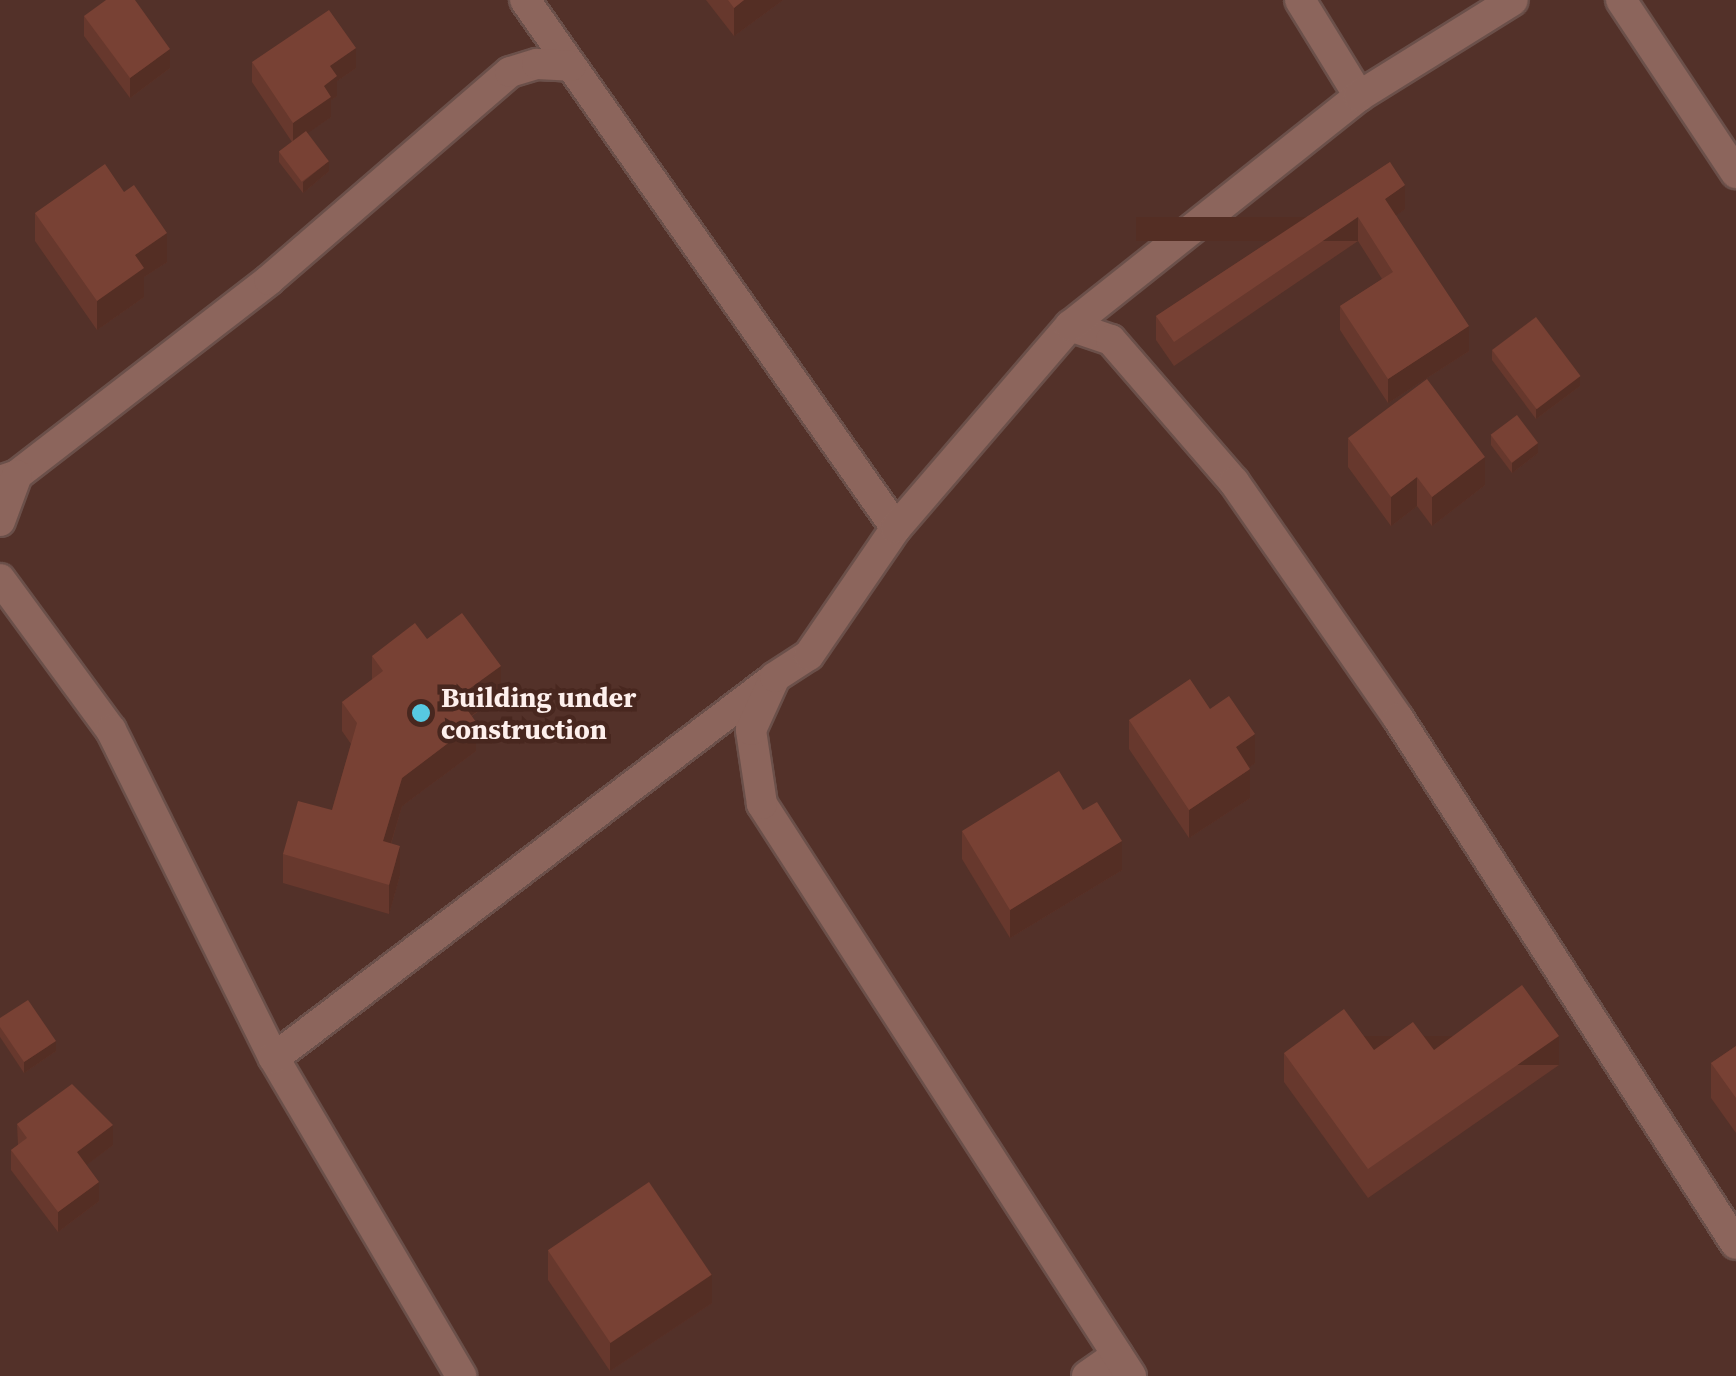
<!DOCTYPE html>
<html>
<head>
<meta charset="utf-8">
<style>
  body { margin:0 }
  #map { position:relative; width:1736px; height:1376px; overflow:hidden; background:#533129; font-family:"Source Serif 4",serif }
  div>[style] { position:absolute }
  .roads { filter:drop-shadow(2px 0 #6b504a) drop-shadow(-2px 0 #6b504a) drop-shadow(0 2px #6b504a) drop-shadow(0 -2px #6b504a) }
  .minor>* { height:30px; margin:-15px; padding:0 15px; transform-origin:15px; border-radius:15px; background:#8c655c }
  .wall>* { inset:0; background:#67382d }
  .shaded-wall>* { inset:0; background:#542e24; transform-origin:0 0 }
  .building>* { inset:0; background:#784134; transform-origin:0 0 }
  .dots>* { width:28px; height:28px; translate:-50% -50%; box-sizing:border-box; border:5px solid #48271f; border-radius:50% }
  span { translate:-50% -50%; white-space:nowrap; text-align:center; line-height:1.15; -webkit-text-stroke:9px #48271f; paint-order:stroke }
  .poi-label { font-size:28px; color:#fef0ed; font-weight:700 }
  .left { translate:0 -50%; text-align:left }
</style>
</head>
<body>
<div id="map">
  <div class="roads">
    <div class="minor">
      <div style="left:525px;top:0;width:645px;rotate:54.91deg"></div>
      <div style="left:1300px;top:0;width:113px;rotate:58.4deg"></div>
      <div style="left:1621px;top:0;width:208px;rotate:56.4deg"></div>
      <div style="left:1070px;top:326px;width:43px;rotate:18.9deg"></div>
      <div style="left:1111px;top:340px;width:188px;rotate:49.1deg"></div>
      <div style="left:1234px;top:482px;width:287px;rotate:55.2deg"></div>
      <div style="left:1398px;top:718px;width:625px;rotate:57.28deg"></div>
      <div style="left:0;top:481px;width:18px;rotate:-19deg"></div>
      <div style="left:17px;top:475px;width:319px;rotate:-37.7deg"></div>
      <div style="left:269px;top:280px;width:318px;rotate:-40.8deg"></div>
      <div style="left:510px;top:72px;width:28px;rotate:-17deg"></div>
      <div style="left:537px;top:64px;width:34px;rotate:3deg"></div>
      <div style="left:0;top:521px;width:49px;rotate:-69.7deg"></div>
      <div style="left:0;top:579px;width:187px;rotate:53.7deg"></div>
      <div style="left:111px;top:730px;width:366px;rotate:63.6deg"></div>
      <div style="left:274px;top:1058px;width:369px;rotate:59.5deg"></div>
      <div style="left:274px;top:1058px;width:622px;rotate:-37.22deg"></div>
      <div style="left:1087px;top:1376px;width:37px;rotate:-35deg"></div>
      <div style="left:1131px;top:1376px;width:681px;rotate:-122.83deg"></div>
      <div style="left:762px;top:804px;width:75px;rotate:-98.5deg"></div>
      <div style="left:751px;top:730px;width:58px;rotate:-65.6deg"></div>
      <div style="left:775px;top:677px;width:40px;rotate:-32.9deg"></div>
      <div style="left:809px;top:655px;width:154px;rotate:-55.6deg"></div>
      <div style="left:896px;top:528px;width:267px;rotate:-49.3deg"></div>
      <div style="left:1070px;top:326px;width:369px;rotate:-38.5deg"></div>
      <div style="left:1359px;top:96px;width:181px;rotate:-31.9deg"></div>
    </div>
  </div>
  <div class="wall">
    <div style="clip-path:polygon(706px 0,783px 0,734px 36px)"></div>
    <div style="clip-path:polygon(84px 16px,170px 68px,130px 98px,84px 36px)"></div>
    <div style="clip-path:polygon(252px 62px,356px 68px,337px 81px,337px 96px,331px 100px,331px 117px,307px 133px,329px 171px,303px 193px,279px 162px,279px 152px,292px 142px,252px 82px)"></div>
    <div style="clip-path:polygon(1390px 162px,1405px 209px,1396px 215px,1469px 351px,1388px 403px,1340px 330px,1340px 306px,1382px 279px,1358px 241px,1174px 366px,1156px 340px,1156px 316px)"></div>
    <div style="clip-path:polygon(35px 213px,167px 262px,144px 277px,144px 297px,97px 330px,35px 241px)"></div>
    <div style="clip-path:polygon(1492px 350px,1580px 386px,1536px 419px,1492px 360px)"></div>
    <div style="clip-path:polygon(1491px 435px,1538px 453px,1512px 473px,1491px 445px)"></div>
    <div style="clip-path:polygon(1348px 438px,1485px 485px,1432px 526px,1417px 506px,1391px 526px,1348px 467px)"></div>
    <div style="clip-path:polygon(427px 639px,501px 695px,472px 716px,476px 751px,402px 806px,391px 844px,400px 875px,389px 914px,283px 883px,283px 854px,332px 810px,351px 744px,342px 731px,342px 702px,372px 680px,372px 656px)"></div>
    <div style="clip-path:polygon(1210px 709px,1255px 763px,1249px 767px,1250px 798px,1189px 838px,1129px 749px,1129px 720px)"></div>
    <div style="clip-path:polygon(962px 831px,1122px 870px,1010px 938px,962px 859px)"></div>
    <div style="clip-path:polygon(0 1018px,56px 1051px,24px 1073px,0 1037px)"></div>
    <div style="clip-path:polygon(1736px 1046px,1736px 1133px,1711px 1098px,1711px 1063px)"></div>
    <div style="clip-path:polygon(1374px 1050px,1434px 1050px,1559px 1065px,1368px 1198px,1284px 1082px,1284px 1053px)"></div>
    <div style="clip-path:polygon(17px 1124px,113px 1145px,86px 1165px,99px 1201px,58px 1232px,11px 1170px,11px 1150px,18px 1145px)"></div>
    <div style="clip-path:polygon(548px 1251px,712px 1303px,610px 1371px,548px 1280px)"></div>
  </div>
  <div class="shaded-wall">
    <div style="clip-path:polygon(744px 0,783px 0,734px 36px,734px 8px)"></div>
    <div style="clip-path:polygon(356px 48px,356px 68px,337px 81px,337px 96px,331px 100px,331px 117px,293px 143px,293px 123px,324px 86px,330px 66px)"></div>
    <div style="clip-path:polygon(170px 49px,170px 68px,130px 98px,130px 78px)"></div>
    <div style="clip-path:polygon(329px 161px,329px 171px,303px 193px,303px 182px)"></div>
    <div style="clip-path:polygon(1405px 185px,1405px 209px,1385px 223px,1385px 199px)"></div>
    <div style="left:1358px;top:217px;width:24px;height:222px;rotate:90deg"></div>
    <div style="clip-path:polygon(167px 233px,167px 262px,144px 277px,144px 297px,97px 330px,97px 301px,135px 255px)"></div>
    <div style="clip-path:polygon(1469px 326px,1469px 351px,1388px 403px,1388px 379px)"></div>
    <div style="clip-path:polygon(1580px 376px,1580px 386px,1536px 419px,1536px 408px)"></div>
    <div style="clip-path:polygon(1538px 443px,1538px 453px,1512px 473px,1512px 463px)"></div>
    <div style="clip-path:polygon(1485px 457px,1485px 485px,1432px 526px,1432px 497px)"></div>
    <div style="clip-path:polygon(1417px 477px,1417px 506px,1391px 526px,1391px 497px)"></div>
    <div style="clip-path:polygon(501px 666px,501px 695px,458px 725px,458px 697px)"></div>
    <div style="clip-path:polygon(476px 722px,476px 751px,402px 806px,383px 870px,383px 841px,402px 778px)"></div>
    <div style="clip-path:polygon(1255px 734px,1255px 763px,1236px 776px,1236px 747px)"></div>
    <div style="clip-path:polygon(1250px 769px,1250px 798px,1189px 838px,1189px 810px)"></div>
    <div style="clip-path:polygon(1122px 841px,1122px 870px,1010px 938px,1010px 910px)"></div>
    <div style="clip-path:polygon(400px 846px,400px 875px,389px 914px,389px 885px)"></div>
    <div style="left:1559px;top:1036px;width:29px;height:233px;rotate:90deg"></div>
    <div style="clip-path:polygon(56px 1041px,56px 1051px,24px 1073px,24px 1062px)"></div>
    <div style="clip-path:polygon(113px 1125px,113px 1145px,77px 1172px,77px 1152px)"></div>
    <div style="clip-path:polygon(99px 1182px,99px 1201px,58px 1232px,58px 1212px)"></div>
    <div style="clip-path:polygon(712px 1274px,712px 1303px,610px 1371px,610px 1342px)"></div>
  </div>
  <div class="building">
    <div style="clip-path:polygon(106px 0,135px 0,170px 49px,130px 78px,84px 16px)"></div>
    <div style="clip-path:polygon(728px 0,744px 0,734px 8px)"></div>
    <div style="clip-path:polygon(329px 10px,356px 48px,330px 66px,337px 76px,324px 86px,331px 97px,293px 123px,252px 62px)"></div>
    <div style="left:306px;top:131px;width:38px;height:34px;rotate:53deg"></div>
    <div style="clip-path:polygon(1390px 162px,1405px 185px,1385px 199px,1469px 326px,1388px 379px,1340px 306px,1393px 272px,1358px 217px,1174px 342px,1156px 316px)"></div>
    <div style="clip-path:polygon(105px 164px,124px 192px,134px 185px,167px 233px,135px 255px,144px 268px,97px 301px,35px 213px)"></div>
    <div style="left:1536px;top:317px;width:74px;height:55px;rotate:53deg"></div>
    <div style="clip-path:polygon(1427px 379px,1485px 457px,1432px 497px,1417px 477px,1391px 497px,1348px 438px)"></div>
    <div style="left:1517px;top:415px;width:35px;height:33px;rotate:53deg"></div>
    <div style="clip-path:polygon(462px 613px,501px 666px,458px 697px,476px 722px,402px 778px,383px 841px,400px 846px,389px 885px,283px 854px,298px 801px,332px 810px,357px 723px,342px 702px,383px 671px,372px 656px,415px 623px,427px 639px)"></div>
    <div style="clip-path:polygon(1190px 679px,1210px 709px,1229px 696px,1255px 734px,1236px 747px,1250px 769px,1189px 810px,1129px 720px)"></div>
    <div style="clip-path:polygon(1059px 771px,1083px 810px,1097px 802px,1122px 841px,1010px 910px,962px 831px)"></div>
    <div style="clip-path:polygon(1522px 985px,1559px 1036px,1368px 1169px,1284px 1053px,1344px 1009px,1374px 1050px,1413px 1022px,1434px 1050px)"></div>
    <div style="clip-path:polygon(28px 1000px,56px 1041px,24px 1062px,0 1027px,0 1018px)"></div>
    <div style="clip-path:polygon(1736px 1046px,1736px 1098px,1711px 1063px)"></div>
    <div style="clip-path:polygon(72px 1084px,113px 1125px,77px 1152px,99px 1182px,58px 1212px,11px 1150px,27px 1138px,17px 1124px)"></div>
    <div style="left:649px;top:1182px;width:112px;height:122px;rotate:56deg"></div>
  </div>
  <div class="dots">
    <div style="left:421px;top:713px;background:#57c9e2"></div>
  </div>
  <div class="poi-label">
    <span class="left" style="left:441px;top:713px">Building under<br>construction</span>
  </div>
</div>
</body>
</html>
